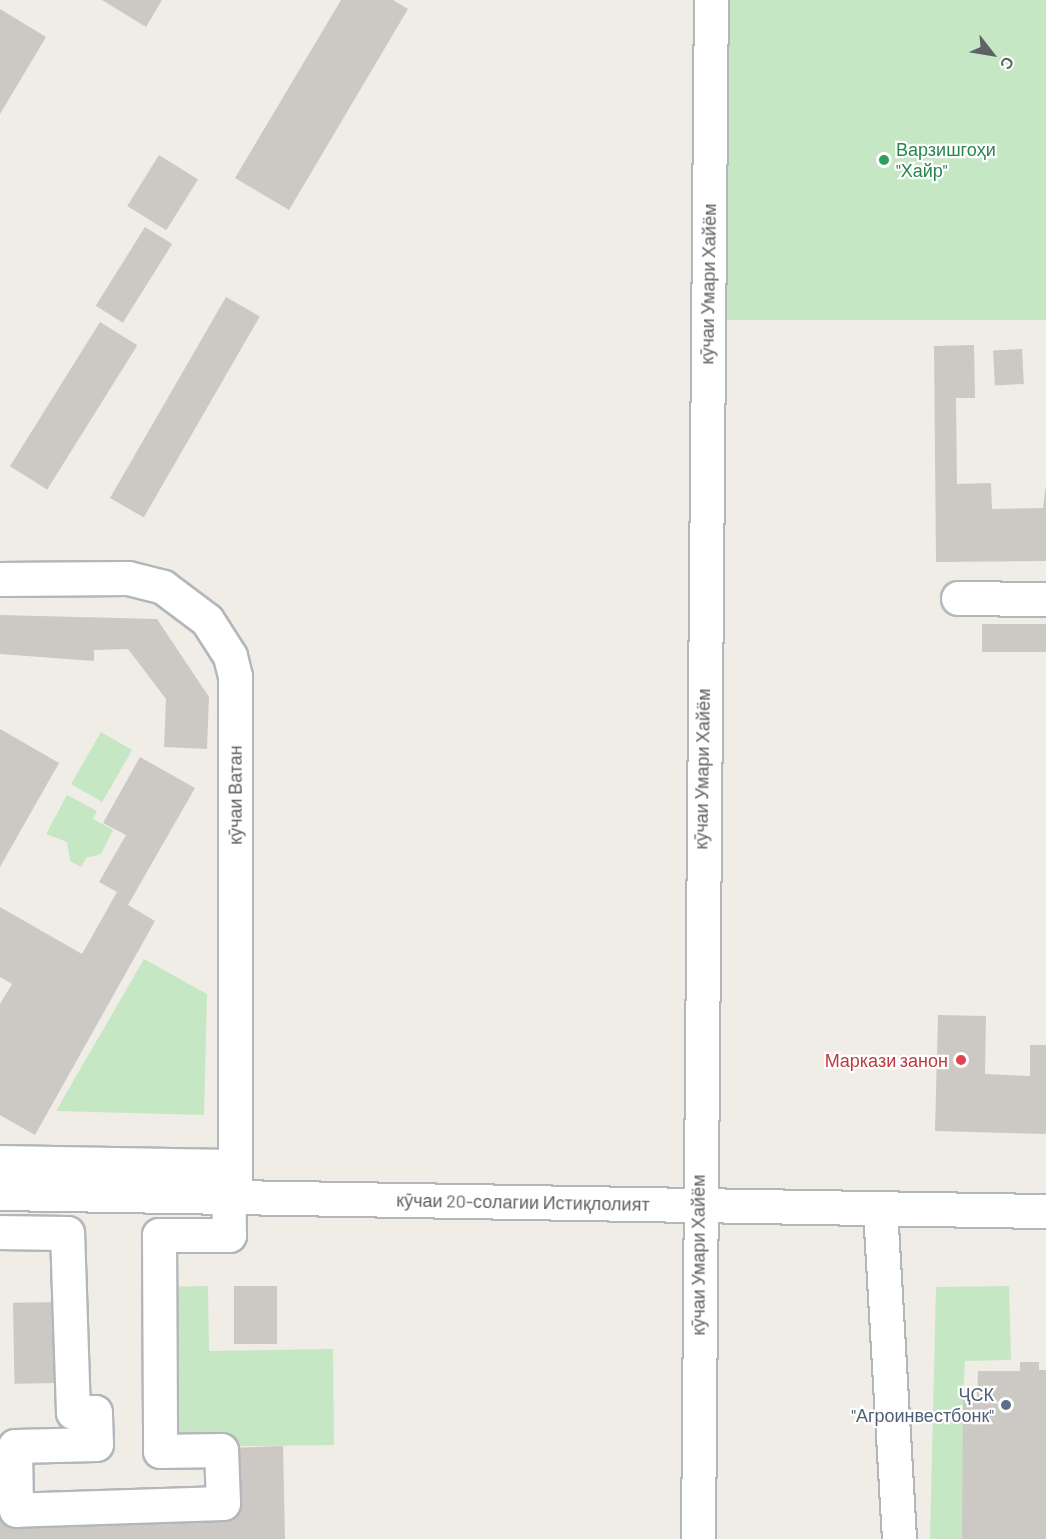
<!DOCTYPE html>
<html>
<head>
<meta charset="utf-8">
<style>
  body { margin:0 }
  #map { position:relative; width:1046px; height:1539px; overflow:hidden; background:#f0ede6; font-family:Barlow,sans-serif }
  div>[style] { position:absolute }
  .green>* { inset:0; background:#c5e7c3; transform-origin:0 0 }
  .building>* { inset:0; background:#ccc8c3; transform-origin:0 0 }
  .roads { filter:drop-shadow(2px 0 #b3b7bb) drop-shadow(-2px 0 #b3b7bb) drop-shadow(0 2px #b3b7bb) drop-shadow(0 -2px #b3b7bb) }
  .minor>* { height:33px; margin:-16.5px; padding:0 16.5px; transform-origin:16.5px; border-radius:16.5px; background:#fff }
  .dots>* { width:16px; height:16px; translate:-50% -50%; box-sizing:border-box; border:3px solid #fff; border-radius:50% }
  span { translate:-50% -50%; white-space:nowrap; text-align:center; line-height:1.15; -webkit-text-stroke:4.5px #fff; paint-order:stroke }
  .leisure-label { font-size:18px; color:#27864d }
  .left { translate:0 -50%; text-align:left }
  .street-label { font-size:18px; color:#5e6266 }
  .health-label { font-size:18px; color:#be3a42 }
  .right { translate:-100% -50%; text-align:right }
  .service-label { font-size:18px; color:#4e5e75 }
  .north { position:absolute; left:962px; top:24px; width:60px; height:60px; -webkit-text-stroke:4px #fff; paint-order:stroke; rotate:121deg; font-size:16px; font-weight:700; line-height:24px; text-align:center; color:#5e6266 }
  .north::after { content:''; display:block; margin:auto; width:21px; height:27px; background:#5e6266; clip-path:polygon(50% 0,100% 100%,50% 72%,0 100%) }
</style>
</head>
<body>
<div id="map">
  <div class="green">
    <div style="left:724px;top:0;width:322px;height:320px"></div>
    <div style="left:101px;top:732px;width:36px;height:60px;rotate:30deg"></div>
    <div style="clip-path:polygon(67px 795px,97px 811px,93px 819px,113px 830px,101px 854px,86px 858px,81px 867px,70px 861px,67px 842px,46px 834px)"></div>
    <div style="clip-path:polygon(144px 959px,207px 994px,204px 1115px,56px 1111px)"></div>
    <div style="clip-path:polygon(208px 1286px,209px 1351px,333px 1349px,334px 1445px,160px 1447px,159px 1287px)"></div>
    <div style="clip-path:polygon(1009px 1286px,1011px 1360px,965px 1361px,963px 1399px,1046px 1403px,1046px 1539px,930px 1539px,936px 1287px)"></div>
  </div>
  <div class="building">
    <div style="clip-path:polygon(102px 0,162px 0,146px 27px)"></div>
    <div style="clip-path:polygon(341px 0,393px 0,408px 9px,289px 210px,235px 178px)"></div>
    <div style="clip-path:polygon(0 9px,46px 37px,0 114px)"></div>
    <div style="left:159px;top:155px;width:46px;height:60px;rotate:32deg"></div>
    <div style="left:145px;top:227px;width:32px;height:93px;rotate:32deg"></div>
    <div style="left:226px;top:297px;width:39px;height:232px;rotate:30deg"></div>
    <div style="left:100px;top:322px;width:44px;height:170px;rotate:32deg"></div>
    <div style="clip-path:polygon(974px 345px,975px 398px,956px 398px,957px 484px,991px 483px,992px 509px,1043px 508px,1046px 485px,1046px 561px,936px 562px,934px 346px)"></div>
    <div style="left:1022px;top:349px;width:35px;height:29px;rotate:87deg"></div>
    <div style="clip-path:polygon(0 615px,157px 619px,209px 697px,207px 749px,164px 747px,166px 699px,128px 649px,94px 650px,94px 661px,0 654px)"></div>
    <div style="left:982px;top:624px;width:64px;height:28px"></div>
    <div style="clip-path:polygon(0 729px,59px 763px,0 867px)"></div>
    <div style="clip-path:polygon(140px 757px,195px 788px,128px 905px,155px 921px,35px 1135px,0 1115px,0 1004px,12px 984px,0 977px,0 907px,82px 954px,117px 892px,99px 882px,126px 835px,103px 823px)"></div>
    <div style="clip-path:polygon(938px 1015px,986px 1016px,985px 1074px,1030px 1076px,1030px 1045px,1046px 1045px,1046px 1134px,935px 1131px)"></div>
    <div style="left:234px;top:1286px;width:43px;height:58px"></div>
    <div style="left:60px;top:1302px;width:81px;height:47px;rotate:89deg"></div>
    <div style="clip-path:polygon(1020px 1362px,1039px 1362px,1039px 1370px,1046px 1370px,1046px 1539px,962px 1539px,963px 1400px,977px 1399px,978px 1371px,1020px 1371px)"></div>
    <div style="clip-path:polygon(283px 1446px,285px 1539px,0 1539px,0 1455px,13px 1513px,227px 1507px,226px 1448px)"></div>
  </div>
  <div class="roads">
    <div class="minor">
      <div style="left:0;top:579px;width:128px;rotate:-0.4deg"></div>
      <div style="left:128px;top:578px;width:36px;rotate:14deg"></div>
      <div style="left:163px;top:587px;width:55px;rotate:36.9deg"></div>
      <div style="left:207px;top:620px;width:43px;rotate:57.4deg"></div>
      <div style="left:230px;top:656px;width:21px;rotate:76deg"></div>
      <div style="left:235px;top:676px;width:513px;rotate:90deg"></div>
      <div style="left:958px;top:598px;width:88px;rotate:0.7deg"></div>
      <div style="left:0;top:1162px;width:228px;rotate:1deg"></div>
      <div style="left:228px;top:1166px;width:69px;rotate:89.2deg"></div>
      <div style="left:229px;top:1235px;width:70px;rotate:180deg"></div>
      <div style="left:159px;top:1235px;width:216px;rotate:89.7deg"></div>
      <div style="left:160px;top:1451px;width:61px;rotate:-0.9deg"></div>
      <div style="left:221px;top:1450px;width:53px;rotate:87.8deg"></div>
      <div style="left:223px;top:1503px;width:207px;rotate:178.1deg"></div>
      <div style="left:16px;top:1510px;width:64px;rotate:-90.9deg"></div>
      <div style="left:15px;top:1446px;width:81px;rotate:-1.4deg"></div>
      <div style="left:96px;top:1444px;width:32px;rotate:-92deg"></div>
      <div style="left:95px;top:1412px;width:22px;rotate:180deg"></div>
      <div style="left:73px;top:1412px;width:179px;rotate:-91.9deg"></div>
      <div style="left:67px;top:1233px;width:67px;rotate:-179.1deg"></div>
      <div style="left:0;top:1193px;width:1046px;rotate:0.99deg"></div>
      <div style="left:880px;top:1209px;width:331px;rotate:86.7deg"></div>
      <div style="left:698px;top:1539px;width:1539px;rotate:-89.52deg"></div>
    </div>
  </div>
  <div class="dots">
    <div style="left:884px;top:160px;background:#2e9e5b"></div>
    <div style="left:961px;top:1060px;background:#e0444e"></div>
    <div style="left:1006px;top:1405px;background:#5c6f8a"></div>
  </div>
  <div class="leisure-label">
    <span class="left" style="left:896px;top:160px">Варзишгоҳи<br>"Хайр"</span>
  </div>
  <div class="street-label">
    <span style="left:708px;top:284px;rotate:-89deg">кӯчаи Умари Хайём</span>
    <span style="left:702px;top:769px;rotate:-89deg">кӯчаи Умари Хайём</span>
    <span style="left:235px;top:795px;rotate:-90deg">кӯчаи Ватан</span>
    <span style="left:523px;top:1202px;rotate:1deg">кӯчаи 20-солагии Истиқлолият</span>
    <span style="left:698px;top:1255px;rotate:-90deg">кӯчаи Умари Хайём</span>
  </div>
  <div class="health-label">
    <span class="right" style="left:948px;top:1060px">Маркази занон</span>
  </div>
  <div class="service-label">
    <span class="right" style="left:994px;top:1405px">ҶСК<br>"Агроинвестбонк"</span>
  </div>
  <div class="north">С</div>
</div>
</body>
</html>
